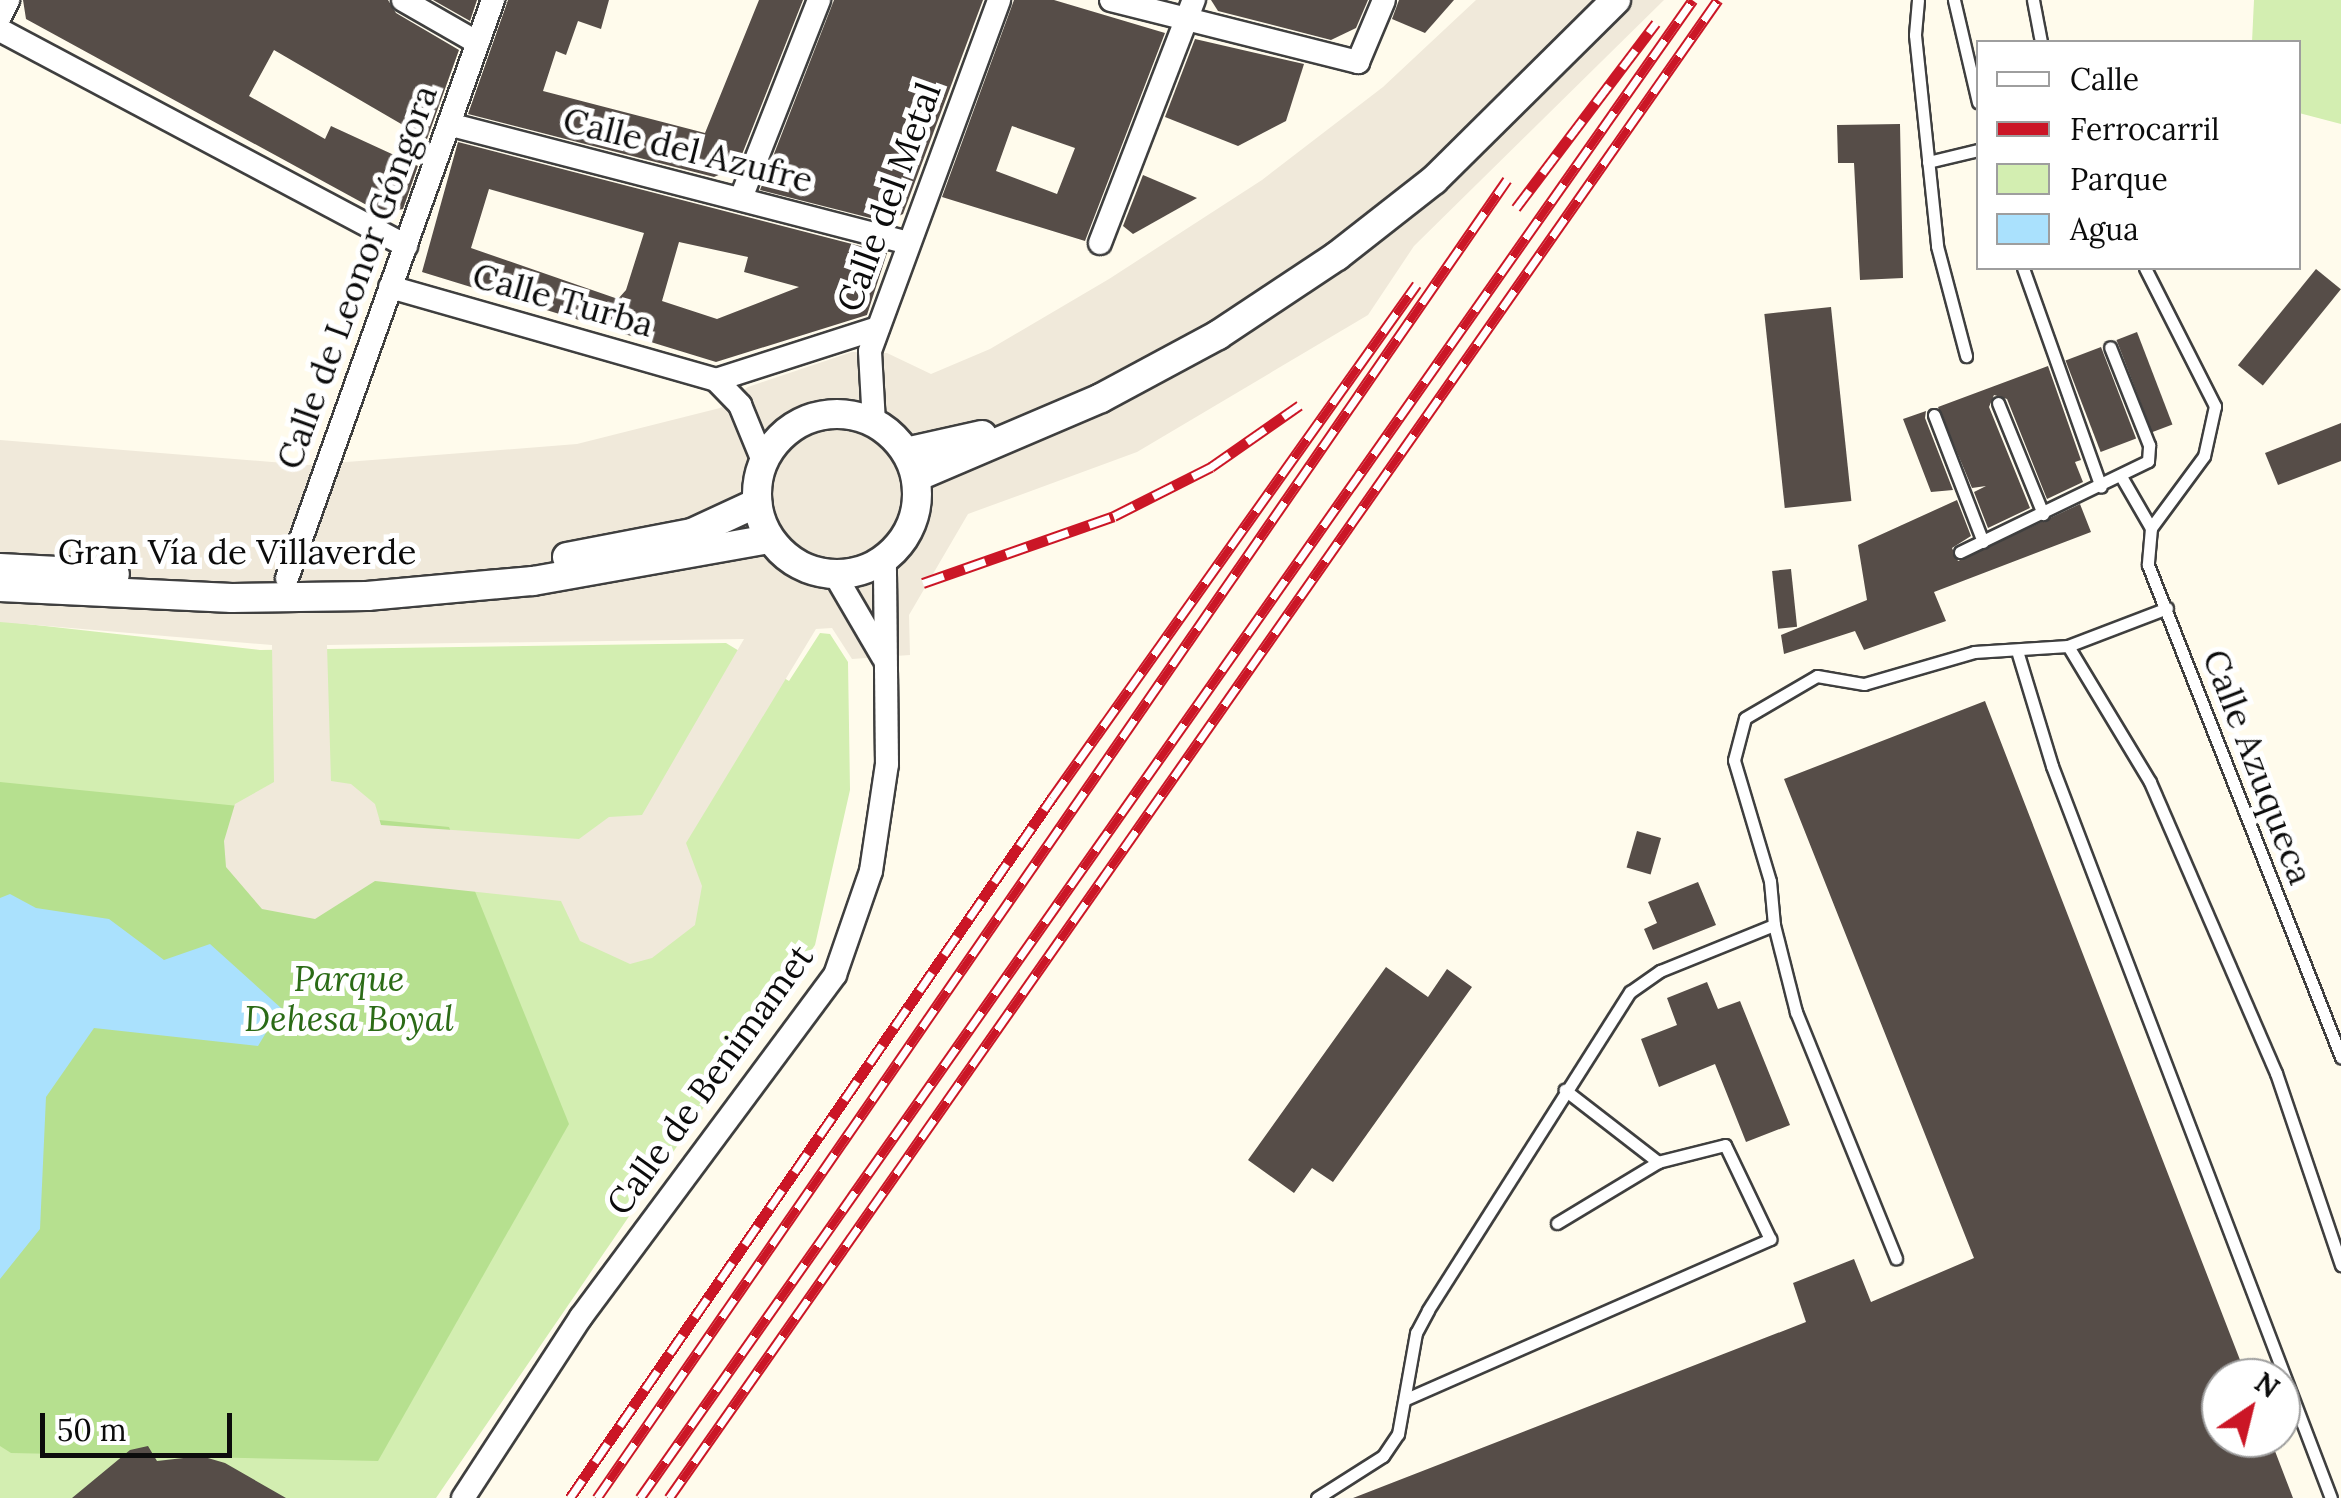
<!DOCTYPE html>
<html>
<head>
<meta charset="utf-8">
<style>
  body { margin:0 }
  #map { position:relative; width:2341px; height:1498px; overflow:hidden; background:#fffbec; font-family:Lora,serif }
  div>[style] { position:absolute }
  .green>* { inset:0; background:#d3eeb1 }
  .forest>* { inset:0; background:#b6e08f }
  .plaza>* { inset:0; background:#f0e9da }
  .water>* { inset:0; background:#aae1fd }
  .building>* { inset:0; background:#564d48; transform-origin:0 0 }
  .roads { filter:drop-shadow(2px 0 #3f3f3f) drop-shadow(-2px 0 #3f3f3f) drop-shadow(0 2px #3f3f3f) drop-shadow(0 -2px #3f3f3f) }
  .service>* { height:11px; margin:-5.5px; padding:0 5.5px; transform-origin:5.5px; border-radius:5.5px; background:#fff }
  .minor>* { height:22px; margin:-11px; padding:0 11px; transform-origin:11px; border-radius:11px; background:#fff }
  .tertiary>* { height:28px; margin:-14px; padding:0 14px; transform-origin:14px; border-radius:14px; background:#fff }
  .tertiary>.ring { margin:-14px; padding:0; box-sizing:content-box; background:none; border:28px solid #fff; border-radius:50% }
  .rail>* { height:11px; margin-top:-5.5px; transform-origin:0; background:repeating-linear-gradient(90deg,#fff 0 22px,#cb1626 0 44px); box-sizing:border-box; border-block:2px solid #cb1626 }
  span { translate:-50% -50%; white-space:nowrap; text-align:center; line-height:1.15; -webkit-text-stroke:10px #fff; paint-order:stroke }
  .street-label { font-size:35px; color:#0c0c0c }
  .park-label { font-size:35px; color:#2b6b16; font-style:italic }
  .legend { position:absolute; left:1976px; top:40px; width:325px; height:230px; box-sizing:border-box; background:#fff; border:2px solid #9e9e9e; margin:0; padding:12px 18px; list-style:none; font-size:30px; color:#0c0c0c }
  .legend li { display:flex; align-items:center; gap:20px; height:50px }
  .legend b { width:50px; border:2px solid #9e9e9e }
  .north { position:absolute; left:2201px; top:1358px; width:100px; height:100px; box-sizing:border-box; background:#fff; border:2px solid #9e9e9e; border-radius:50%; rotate:35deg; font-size:28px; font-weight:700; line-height:40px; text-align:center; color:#0c0c0c }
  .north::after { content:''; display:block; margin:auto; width:35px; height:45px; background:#cb1626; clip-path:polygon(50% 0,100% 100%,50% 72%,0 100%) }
  .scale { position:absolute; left:40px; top:1413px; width:192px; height:45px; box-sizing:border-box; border:5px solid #0c0c0c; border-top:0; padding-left:12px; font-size:30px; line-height:35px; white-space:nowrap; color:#0c0c0c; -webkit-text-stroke:8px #fff; paint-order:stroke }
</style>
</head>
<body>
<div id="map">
  <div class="green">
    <div style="clip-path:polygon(2254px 0,2341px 0,2341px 124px,2299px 113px,2298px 42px,2252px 42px)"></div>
    <div style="clip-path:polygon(0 621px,260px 650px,726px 643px,789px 681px,820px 633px,830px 634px,848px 662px,850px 790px,815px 945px,436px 1498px,0 1498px)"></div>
  </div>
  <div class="forest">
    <div style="clip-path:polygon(0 782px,449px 827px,569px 1124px,378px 1461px,11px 1453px,0 1446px)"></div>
  </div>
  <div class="plaza">
    <div style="clip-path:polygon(evenodd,1476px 0,1664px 0,1414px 246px,1368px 315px,1137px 452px,968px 514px,909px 615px,910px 655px,852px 659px,832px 628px,816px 629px,686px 843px,702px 886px,695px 925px,652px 958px,630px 964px,580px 941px,561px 901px,375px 881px,315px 919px,262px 909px,226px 867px,224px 841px,235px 804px,274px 782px,272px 645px,0 622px,0 440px,308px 465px,577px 444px,720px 408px,748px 387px,852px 352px,887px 353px,931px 374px,990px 349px,1109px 279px,1262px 180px,1383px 87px,1476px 0,744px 639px,642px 815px,609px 817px,579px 839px,381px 825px,375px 804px,351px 784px,331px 781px,327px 645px,744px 639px)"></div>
  </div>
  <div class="water">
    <div style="clip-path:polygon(10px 894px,36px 908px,109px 919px,164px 960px,210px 944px,281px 1008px,258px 1046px,94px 1028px,46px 1097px,40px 1229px,0 1279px,0 898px)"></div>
  </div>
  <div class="building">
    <div style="clip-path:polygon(23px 0,388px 0,396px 13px,459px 50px,427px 139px,274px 50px,249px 96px,325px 139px,331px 126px,418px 166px,403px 209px,383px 214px,26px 19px)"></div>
    <div style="clip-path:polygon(433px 0,477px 0,470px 21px)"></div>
    <div style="clip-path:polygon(508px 0,609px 0,601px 29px,578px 21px,566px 55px,556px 51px,543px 91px,705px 133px,759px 0,803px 0,737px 167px,714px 177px,468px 114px)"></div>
    <div style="clip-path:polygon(834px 0,983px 0,903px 214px,886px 222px,760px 190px)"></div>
    <div style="clip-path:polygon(evenodd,1014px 0,1054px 0,1165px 33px,1085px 241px,942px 197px,1014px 0,1012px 126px,1075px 148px,1057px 194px,996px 171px,1012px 126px)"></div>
    <div style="clip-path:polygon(1211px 0,1368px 0,1356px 28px,1331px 40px,1218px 11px)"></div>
    <div style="clip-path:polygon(1399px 0,1454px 0,1425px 33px,1392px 19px)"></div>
    <div style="clip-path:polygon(1195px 39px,1304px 64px,1286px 121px,1238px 146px,1165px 117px)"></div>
    <div style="clip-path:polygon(1900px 124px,1903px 278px,1860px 280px,1854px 163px,1838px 163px,1837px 125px)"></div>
    <div style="clip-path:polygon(evenodd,458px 142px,887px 253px,867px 315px,716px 362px,422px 272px,458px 142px,489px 189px,644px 233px,626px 290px,618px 299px,471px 248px,489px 189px,458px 142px,679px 242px,748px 257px,744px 272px,799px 287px,717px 319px,662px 301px,679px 242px)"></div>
    <div style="clip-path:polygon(1143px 175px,1197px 198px,1133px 234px,1123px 226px)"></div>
    <div style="left:2316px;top:269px;width:32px;height:124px;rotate:39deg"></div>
    <div style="left:1831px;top:307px;width:195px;height:67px;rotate:84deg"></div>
    <div style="left:2137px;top:332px;width:99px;height:22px;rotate:69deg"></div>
    <div style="left:2101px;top:347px;width:98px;height:38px;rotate:69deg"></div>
    <div style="clip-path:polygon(2048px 366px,2081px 460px,2075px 462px,2083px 482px,2047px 499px,2007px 399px,1994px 395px,1989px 407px,2030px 508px,1988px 528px,1974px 492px,1986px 486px,1972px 488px,1938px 407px)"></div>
    <div style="clip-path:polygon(1926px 411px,1925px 418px,1953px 490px,1931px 492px,1903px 419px)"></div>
    <div style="clip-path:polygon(2341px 423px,2341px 461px,2278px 485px,2265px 453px)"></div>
    <div style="clip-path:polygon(1957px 500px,1971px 536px,1952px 548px,1958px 561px,2080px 504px,2091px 532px,1934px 592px,1946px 621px,1864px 650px,1855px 631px,1784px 654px,1781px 635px,1867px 600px,1858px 545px)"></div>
    <div style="left:1791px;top:569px;width:58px;height:19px;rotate:84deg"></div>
    <div style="clip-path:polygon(1985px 701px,2247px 1378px,2221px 1378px,2221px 1438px,2270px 1438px,2293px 1498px,1353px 1498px,1806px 1322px,1793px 1283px,1854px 1259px,1871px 1302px,1974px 1258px,1784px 779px)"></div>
    <div style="left:1637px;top:831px;width:25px;height:38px;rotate:16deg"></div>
    <div style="clip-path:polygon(1698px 882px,1716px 925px,1653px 950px,1644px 929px,1657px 923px,1648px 902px)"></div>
    <div style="clip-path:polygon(1386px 967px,1428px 997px,1447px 969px,1472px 987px,1333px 1182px,1312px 1168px,1294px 1193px,1248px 1160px)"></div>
    <div style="clip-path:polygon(1707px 982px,1718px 1009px,1740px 1001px,1790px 1125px,1746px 1142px,1715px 1064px,1659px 1087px,1641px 1039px,1677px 1025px,1667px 998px)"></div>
    <div style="clip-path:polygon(148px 1446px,157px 1461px,201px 1456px,225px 1463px,286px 1498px,72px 1498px,130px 1450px)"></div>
  </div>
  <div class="roads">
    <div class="service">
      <div style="left:1918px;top:0;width:35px;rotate:95deg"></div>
      <div style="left:1915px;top:35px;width:212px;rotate:84deg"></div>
      <div style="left:1937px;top:246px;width:114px;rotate:75.2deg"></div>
      <div style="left:1954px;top:0;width:105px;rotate:76.8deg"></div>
      <div style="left:2033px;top:0;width:43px;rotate:79.2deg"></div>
      <div style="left:1928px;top:162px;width:51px;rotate:-13.5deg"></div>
      <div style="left:2023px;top:268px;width:232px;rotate:70.4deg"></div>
      <div style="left:2145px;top:268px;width:155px;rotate:63.1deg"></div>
      <div style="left:2215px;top:406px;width:51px;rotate:102.4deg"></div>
      <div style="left:2204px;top:456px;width:89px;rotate:126.4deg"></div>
      <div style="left:2151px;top:528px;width:37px;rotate:95deg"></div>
      <div style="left:2148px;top:565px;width:529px;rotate:68.58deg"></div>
      <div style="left:1998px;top:403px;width:120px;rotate:67.9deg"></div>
      <div style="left:1934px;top:415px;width:136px;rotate:68.9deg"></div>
      <div style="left:2122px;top:478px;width:58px;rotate:59.9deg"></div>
      <div style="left:1960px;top:552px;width:209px;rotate:-25.8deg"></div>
      <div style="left:2148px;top:461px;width:16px;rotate:-86deg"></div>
      <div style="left:2149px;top:445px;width:105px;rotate:-111.7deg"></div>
      <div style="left:2068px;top:646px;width:159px;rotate:58.9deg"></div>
      <div style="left:2150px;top:782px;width:317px;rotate:66.6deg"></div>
      <div style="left:2276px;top:1073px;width:203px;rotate:71.3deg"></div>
      <div style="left:2018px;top:654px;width:117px;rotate:73.1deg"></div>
      <div style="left:2052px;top:766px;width:783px;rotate:69.14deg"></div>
      <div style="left:1774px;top:925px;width:90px;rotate:75.8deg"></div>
      <div style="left:1796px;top:1012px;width:266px;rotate:67.9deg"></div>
      <div style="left:1557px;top:1223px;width:118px;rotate:-31.1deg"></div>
      <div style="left:1406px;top:1399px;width:398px;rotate:-23.7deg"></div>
      <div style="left:1770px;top:1239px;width:104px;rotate:-115.6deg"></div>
      <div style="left:1725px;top:1145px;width:69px;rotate:165.8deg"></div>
      <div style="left:1658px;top:1162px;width:118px;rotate:-142.3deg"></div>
      <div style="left:1317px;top:1498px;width:78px;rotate:-32.5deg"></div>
      <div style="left:1383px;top:1456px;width:27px;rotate:-56deg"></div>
      <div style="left:1398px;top:1434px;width:103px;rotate:-79.9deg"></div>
      <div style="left:1416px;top:1333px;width:26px;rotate:-62deg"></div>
      <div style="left:1428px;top:1310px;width:377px;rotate:-57.6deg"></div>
      <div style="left:1630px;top:992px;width:37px;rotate:-35deg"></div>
      <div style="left:1660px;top:971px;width:123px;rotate:-22deg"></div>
      <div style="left:1774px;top:925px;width:44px;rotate:-95.2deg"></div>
      <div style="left:1770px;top:881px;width:126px;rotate:-106.6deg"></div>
      <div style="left:1734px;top:760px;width:43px;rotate:-75.3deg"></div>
      <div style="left:1745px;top:718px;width:83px;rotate:-30.3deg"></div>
      <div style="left:1817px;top:676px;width:48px;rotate:9.7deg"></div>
      <div style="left:1864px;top:684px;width:115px;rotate:-16.2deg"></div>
      <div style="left:1974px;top:652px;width:94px;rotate:-3.7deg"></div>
      <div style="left:2068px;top:646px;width:106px;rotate:-21deg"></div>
    </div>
    <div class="minor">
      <div style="left:403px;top:0;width:86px;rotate:29.8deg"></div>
      <div style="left:1111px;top:0;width:255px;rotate:14.1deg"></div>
      <div style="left:1358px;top:62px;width:67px;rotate:-67.2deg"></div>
      <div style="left:0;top:16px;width:18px;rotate:-63deg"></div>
      <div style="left:0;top:30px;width:460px;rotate:28deg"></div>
      <div style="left:452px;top:125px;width:470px;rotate:14.5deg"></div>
      <div style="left:741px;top:198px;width:213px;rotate:-68.5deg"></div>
      <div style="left:1100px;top:243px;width:261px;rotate:-68.9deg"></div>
      <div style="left:390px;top:287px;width:339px;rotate:15.9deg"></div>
      <div style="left:716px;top:380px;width:170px;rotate:-17.8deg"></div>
      <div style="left:716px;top:380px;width:35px;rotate:46deg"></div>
      <div style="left:740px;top:405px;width:61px;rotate:67.7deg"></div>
      <div style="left:874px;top:423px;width:72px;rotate:-93.2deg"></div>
      <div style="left:870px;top:351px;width:374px;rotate:-69.8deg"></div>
      <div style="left:835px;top:575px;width:95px;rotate:59.7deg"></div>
      <div style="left:287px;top:578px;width:614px;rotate:-70.38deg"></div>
      <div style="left:463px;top:1498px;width:216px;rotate:-56.9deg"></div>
      <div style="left:581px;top:1317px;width:426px;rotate:-53.4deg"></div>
      <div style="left:835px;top:975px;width:110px;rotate:-70.9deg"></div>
      <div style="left:871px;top:871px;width:108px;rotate:-81.5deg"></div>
      <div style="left:887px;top:764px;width:204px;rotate:-90.6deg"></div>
    </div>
    <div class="tertiary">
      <div class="ring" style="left:757px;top:414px;width:132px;height:132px"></div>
      <div style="left:906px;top:452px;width:78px;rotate:-12.6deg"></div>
      <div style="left:916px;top:477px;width:201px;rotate:-23.1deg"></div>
      <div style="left:1101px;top:398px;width:133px;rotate:-28.3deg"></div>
      <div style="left:1218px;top:335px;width:143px;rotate:-33.6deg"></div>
      <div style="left:1337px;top:256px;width:123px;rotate:-38.1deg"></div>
      <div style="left:1434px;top:180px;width:256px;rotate:-44.7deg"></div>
      <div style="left:567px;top:557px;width:127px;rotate:-10.9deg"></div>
      <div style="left:692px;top:533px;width:72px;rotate:-24.8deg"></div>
      <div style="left:0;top:568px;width:115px;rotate:3deg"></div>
      <div style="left:0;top:587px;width:232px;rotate:2.7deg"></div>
      <div style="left:232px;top:598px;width:135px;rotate:-0.8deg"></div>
      <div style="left:367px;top:596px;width:167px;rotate:-5.2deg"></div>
      <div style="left:533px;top:581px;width:240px;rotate:-10.1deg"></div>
    </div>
  </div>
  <div class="rail">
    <div style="left:1516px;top:208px;width:232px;rotate:-52.9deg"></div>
    <div style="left:923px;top:583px;width:202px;rotate:-19.3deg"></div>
    <div style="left:1114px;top:516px;width:109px;rotate:-26.8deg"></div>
    <div style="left:1211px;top:467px;width:108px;rotate:-34.9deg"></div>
    <div style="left:570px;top:1498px;width:850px;rotate:-55.45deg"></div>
    <div style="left:1052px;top:798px;width:630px;rotate:-54.62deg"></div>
    <div style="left:597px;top:1498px;width:1602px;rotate:-55.38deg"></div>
    <div style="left:640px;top:1498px;width:1831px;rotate:-54.9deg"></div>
    <div style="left:669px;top:1498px;width:1829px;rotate:-55deg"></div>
  </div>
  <div class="street-label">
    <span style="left:688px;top:150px;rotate:14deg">Calle del Azufre</span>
    <span style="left:889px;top:197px;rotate:-70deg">Calle del Metal</span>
    <span style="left:357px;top:277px;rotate:-70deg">Calle de Leonor Góngora</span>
    <span style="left:563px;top:300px;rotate:16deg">Calle Turba</span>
    <span style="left:237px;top:552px">Gran Vía de Villaverde</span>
    <span style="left:2258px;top:767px;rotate:69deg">Calle Azuqueca</span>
    <span style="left:710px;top:1080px;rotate:-54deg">Calle de Benimamet</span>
  </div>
  <div class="park-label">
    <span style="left:349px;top:999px">Parque<br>Dehesa Boyal</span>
  </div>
  <ul class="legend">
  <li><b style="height:12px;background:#fff"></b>Calle</li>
  <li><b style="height:12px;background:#cb1626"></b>Ferrocarril</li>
  <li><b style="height:28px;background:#d3eeb1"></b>Parque</li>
  <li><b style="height:28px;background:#aae1fd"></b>Agua</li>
  </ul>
  <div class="north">N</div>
  <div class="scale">50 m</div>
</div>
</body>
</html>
